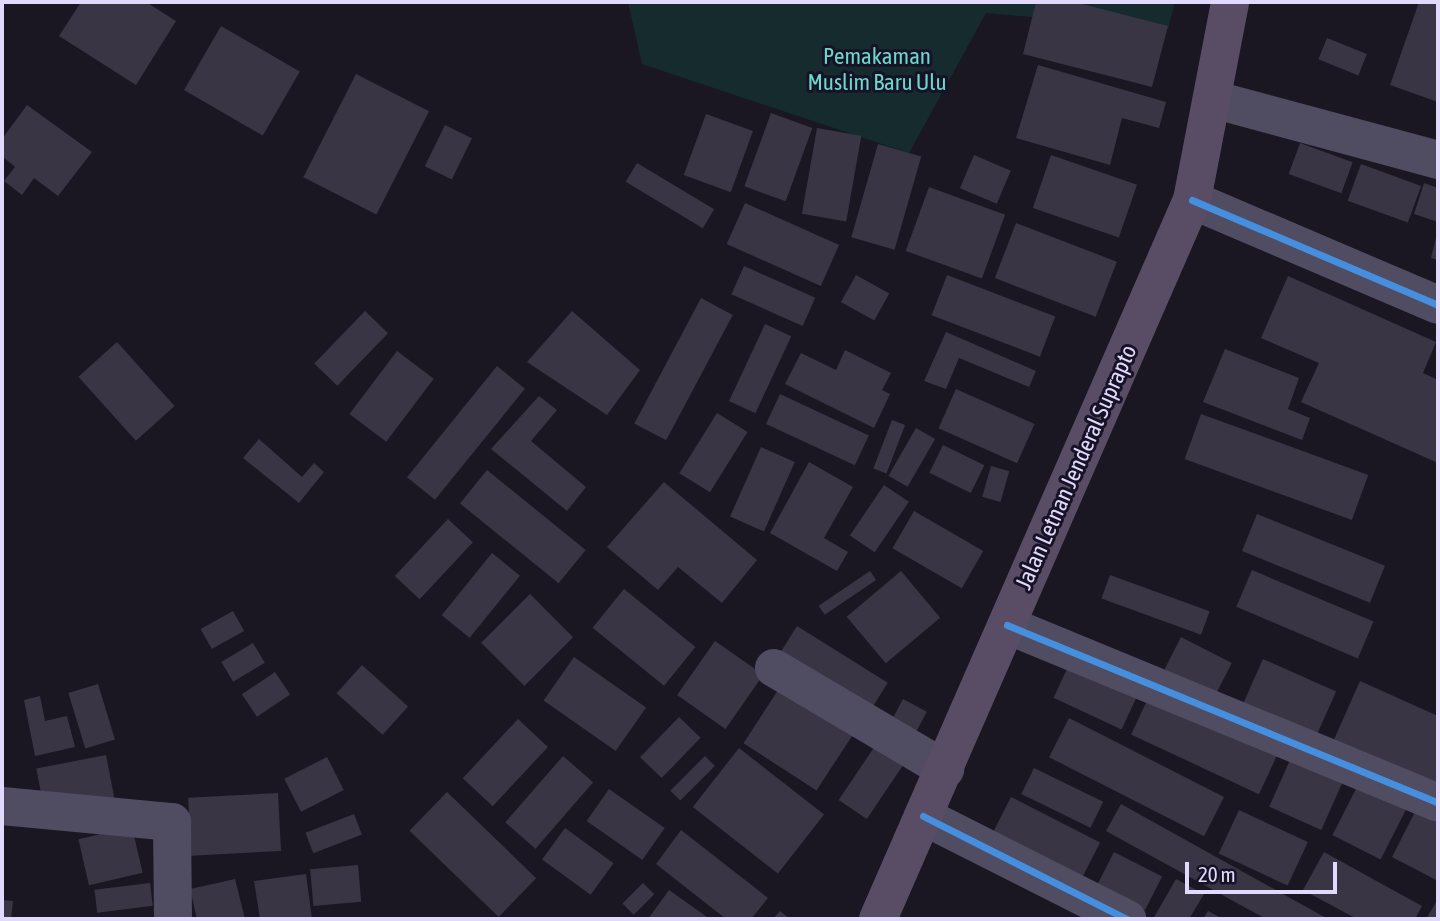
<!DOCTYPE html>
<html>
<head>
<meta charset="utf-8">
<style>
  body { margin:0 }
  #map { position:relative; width:1440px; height:921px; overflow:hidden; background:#1a1722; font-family:"Asap Condensed",sans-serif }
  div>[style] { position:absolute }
  .green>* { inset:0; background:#162b2e }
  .building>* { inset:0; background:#393544; transform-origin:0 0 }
  .minor>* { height:38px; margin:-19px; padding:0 19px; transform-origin:19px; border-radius:19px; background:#504c62 }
  .major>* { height:38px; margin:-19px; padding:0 19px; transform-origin:19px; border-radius:19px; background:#594d66 }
  .cycleway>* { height:7px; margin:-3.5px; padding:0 3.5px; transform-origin:3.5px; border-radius:3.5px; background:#468fdf }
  span { translate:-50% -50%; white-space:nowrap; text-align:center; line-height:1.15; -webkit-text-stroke:6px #181227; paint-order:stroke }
  .park-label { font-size:23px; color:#6ad8ca }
  .street-label { font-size:23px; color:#e2dafc }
  .frame { position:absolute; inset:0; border:4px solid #e2dafc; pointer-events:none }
  .scale { position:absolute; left:1185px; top:862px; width:152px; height:32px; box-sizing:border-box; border:4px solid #e2dafc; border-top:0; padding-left:9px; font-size:21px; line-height:24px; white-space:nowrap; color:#e2dafc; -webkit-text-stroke:5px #181227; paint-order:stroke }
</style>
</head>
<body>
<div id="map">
  <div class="green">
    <div style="clip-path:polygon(628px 2px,1175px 2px,1168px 29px,986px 13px,909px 153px,642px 64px)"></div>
  </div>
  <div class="building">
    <div style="clip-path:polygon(81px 2px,146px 2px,176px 21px,136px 85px,59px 36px)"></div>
    <div style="clip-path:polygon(1036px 2px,1074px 2px,1168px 26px,1152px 87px,1023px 54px)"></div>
    <div style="clip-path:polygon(1419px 2px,1438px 2px,1438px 102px,1390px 85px)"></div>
    <div style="left:221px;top:26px;width:91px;height:74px;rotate:30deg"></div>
    <div style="left:1327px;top:38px;width:43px;height:23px;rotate:22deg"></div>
    <div style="clip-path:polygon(1038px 65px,1166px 102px,1159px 128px,1122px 118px,1110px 165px,1016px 138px)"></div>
    <div style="left:356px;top:74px;width:82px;height:116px;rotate:27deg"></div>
    <div style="clip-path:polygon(27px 105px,92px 152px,58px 196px,34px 178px,22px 195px,4px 181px,15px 167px,2px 156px,2px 139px)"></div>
    <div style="left:771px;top:113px;width:44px;height:78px;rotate:20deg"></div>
    <div style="left:706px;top:114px;width:50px;height:65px;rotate:20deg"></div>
    <div style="left:445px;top:125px;width:30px;height:46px;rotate:26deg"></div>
    <div style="left:817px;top:128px;width:45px;height:87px;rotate:10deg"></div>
    <div style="left:1300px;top:143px;width:56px;height:33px;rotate:20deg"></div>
    <div style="left:878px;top:144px;width:45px;height:97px;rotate:16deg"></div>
    <div style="left:974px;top:155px;width:40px;height:36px;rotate:23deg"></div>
    <div style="left:1051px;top:155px;width:91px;height:56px;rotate:19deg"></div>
    <div style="left:637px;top:163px;width:90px;height:22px;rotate:31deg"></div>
    <div style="left:1361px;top:164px;width:64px;height:39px;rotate:20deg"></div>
    <div style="clip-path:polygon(1424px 183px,1438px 188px,1438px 222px,1414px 214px)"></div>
    <div style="left:929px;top:187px;width:81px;height:68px;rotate:20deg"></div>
    <div style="left:745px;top:203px;width:103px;height:45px;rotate:24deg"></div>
    <div style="left:1016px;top:223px;width:108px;height:59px;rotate:21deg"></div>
    <div style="clip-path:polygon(1438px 230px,1438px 260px,1431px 258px)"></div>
    <div style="left:744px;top:266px;width:78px;height:31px;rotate:24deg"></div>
    <div style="left:856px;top:275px;width:38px;height:31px;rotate:29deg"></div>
    <div style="left:947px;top:275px;width:116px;height:43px;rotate:21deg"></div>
    <div style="clip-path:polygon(1288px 276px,1436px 342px,1423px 373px,1438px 380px,1438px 463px,1301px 402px,1319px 363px,1261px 338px)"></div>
    <div style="left:701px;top:298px;width:36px;height:142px;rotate:28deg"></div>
    <div style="left:365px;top:311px;width:32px;height:73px;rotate:44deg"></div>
    <div style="clip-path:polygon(572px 311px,640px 370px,607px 415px,527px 362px)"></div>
    <div style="left:765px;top:324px;width:29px;height:85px;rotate:25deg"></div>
    <div style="clip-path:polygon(946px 332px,1036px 371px,1029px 387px,959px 358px,946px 389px,924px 381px)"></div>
    <div style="left:117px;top:342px;width:86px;height:52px;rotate:48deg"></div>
    <div style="clip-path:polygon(1225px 349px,1299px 378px,1288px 409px,1310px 418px,1302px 440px,1203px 402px)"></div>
    <div style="clip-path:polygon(845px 350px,891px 373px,882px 390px,890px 394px,874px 428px,785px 384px,801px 353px,836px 370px)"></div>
    <div style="left:397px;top:351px;width:46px;height:79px;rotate:37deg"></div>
    <div style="left:497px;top:366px;width:36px;height:143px;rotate:39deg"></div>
    <div style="left:956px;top:389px;width:86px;height:43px;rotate:24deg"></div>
    <div style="left:780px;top:394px;width:98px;height:33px;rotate:25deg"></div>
    <div style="clip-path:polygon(539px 396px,557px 410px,531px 441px,586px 487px,567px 511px,491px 449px)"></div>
    <div style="left:717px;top:413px;width:36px;height:71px;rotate:32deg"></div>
    <div style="left:1201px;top:414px;width:178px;height:48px;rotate:20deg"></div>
    <div style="left:892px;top:420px;width:14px;height:52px;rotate:21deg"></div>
    <div style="left:916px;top:428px;width:22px;height:55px;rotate:30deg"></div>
    <div style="clip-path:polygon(259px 439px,302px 477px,314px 463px,324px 472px,299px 503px,243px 458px)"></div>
    <div style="left:943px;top:445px;width:46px;height:31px;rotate:26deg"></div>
    <div style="left:761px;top:447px;width:37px;height:76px;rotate:24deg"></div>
    <div style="clip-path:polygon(809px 462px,853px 487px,824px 538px,848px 552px,837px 571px,770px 533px)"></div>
    <div style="left:991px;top:466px;width:19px;height:32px;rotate:16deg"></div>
    <div style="left:487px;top:470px;width:127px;height:43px;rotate:39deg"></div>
    <div style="clip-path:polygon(664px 482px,757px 560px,722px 603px,678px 567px,658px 590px,607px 547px)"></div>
    <div style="left:884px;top:485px;width:30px;height:61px;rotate:34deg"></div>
    <div style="left:914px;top:511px;width:80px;height:43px;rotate:30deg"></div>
    <div style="left:1257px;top:514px;width:138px;height:40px;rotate:22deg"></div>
    <div style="left:448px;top:519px;width:34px;height:78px;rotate:43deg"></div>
    <div style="left:492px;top:553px;width:36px;height:80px;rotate:39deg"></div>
    <div style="left:1252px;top:570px;width:132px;height:40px;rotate:23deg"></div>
    <div style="left:870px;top:571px;width:11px;height:62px;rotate:56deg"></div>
    <div style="left:901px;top:571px;width:61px;height:71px;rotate:50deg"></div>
    <div style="left:1110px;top:575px;width:106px;height:25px;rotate:20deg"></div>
    <div style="left:624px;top:589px;width:92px;height:50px;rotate:39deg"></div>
    <div style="left:530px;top:594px;width:61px;height:69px;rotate:45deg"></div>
    <div style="left:233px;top:611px;width:23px;height:37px;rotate:61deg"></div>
    <div style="left:797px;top:626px;width:107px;height:41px;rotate:32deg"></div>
    <div style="left:1181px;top:637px;width:57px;height:47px;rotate:27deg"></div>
    <div style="left:715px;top:641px;width:59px;height:66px;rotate:35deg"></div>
    <div style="left:253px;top:643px;width:23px;height:37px;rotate:59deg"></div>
    <div style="left:1073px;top:656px;width:75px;height:46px;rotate:25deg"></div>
    <div style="left:574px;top:657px;width:88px;height:53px;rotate:35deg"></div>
    <div style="left:1263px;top:659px;width:80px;height:49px;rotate:24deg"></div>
    <div style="left:362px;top:665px;width:62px;height:38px;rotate:42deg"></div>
    <div style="left:275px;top:672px;width:27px;height:40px;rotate:56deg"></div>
    <div style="clip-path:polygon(1360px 681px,1438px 716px,1438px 791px,1332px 744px)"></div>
    <div style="left:98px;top:684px;width:58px;height:31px;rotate:73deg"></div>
    <div style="left:780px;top:687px;width:87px;height:67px;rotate:33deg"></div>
    <div style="left:1151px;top:692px;width:141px;height:47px;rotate:25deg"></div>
    <div style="clip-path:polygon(40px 696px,45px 721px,67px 716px,75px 747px,35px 756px,24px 700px)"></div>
    <div style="left:903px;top:699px;width:27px;height:37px;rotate:28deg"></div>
    <div style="left:679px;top:717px;width:30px;height:56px;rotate:44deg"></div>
    <div style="left:1069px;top:718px;width:174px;height:44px;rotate:27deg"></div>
    <div style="left:518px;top:719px;width:41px;height:81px;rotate:43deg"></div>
    <div style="left:875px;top:746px;width:34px;height:65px;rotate:34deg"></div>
    <div style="left:739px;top:748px;width:108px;height:75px;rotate:38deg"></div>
    <div style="left:1294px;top:751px;width:57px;height:61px;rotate:24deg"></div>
    <div style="left:106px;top:755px;width:60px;height:71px;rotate:79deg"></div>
    <div style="left:563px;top:756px;width:40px;height:88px;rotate:41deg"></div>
    <div style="left:705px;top:756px;width:14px;height:49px;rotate:45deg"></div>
    <div style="left:327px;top:757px;width:37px;height:48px;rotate:63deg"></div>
    <div style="left:1034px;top:768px;width:77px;height:29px;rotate:26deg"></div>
    <div style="left:1362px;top:777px;width:54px;height:65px;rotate:27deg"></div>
    <div style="left:609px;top:789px;width:68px;height:39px;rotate:35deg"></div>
    <div style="left:447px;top:792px;width:124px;height:54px;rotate:44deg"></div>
    <div style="left:278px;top:793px;width:58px;height:90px;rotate:87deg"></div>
    <div style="left:1011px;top:797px;width:100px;height:44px;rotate:27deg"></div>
    <div style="clip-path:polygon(1421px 800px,1438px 809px,1438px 881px,1392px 857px)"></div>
    <div style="clip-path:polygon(1121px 804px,1328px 919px,1266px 919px,1106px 831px)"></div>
    <div style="left:1239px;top:810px;width:76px;height:48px;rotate:25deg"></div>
    <div style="left:354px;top:814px;width:22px;height:52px;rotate:69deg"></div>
    <div style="left:132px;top:827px;width:47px;height:55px;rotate:77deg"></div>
    <div style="left:565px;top:828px;width:60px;height:39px;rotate:36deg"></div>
    <div style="clip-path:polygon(681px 830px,768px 898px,751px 919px,726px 919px,656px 864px)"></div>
    <div style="left:1114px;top:852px;width:54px;height:38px;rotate:27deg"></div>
    <div style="clip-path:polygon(1324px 852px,1422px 906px,1415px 919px,1357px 919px,1303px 890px)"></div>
    <div style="left:358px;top:865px;width:37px;height:48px;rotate:85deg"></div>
    <div style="clip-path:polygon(306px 874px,312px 919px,260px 919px,254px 881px)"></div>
    <div style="clip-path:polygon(235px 879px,245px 919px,197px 919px,190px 889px)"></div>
    <div style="clip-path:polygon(1176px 879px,1204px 894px,1189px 919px,1153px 919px)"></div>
    <div style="left:150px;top:883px;width:23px;height:56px;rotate:83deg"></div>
    <div style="left:643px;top:883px;width:16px;height:29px;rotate:45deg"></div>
    <div style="clip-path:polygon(669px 890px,710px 919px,648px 919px)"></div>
    <div style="clip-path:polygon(1438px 899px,1438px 919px,1426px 919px)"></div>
    <div style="clip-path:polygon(2px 900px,13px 901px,11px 919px,2px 919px)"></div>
    <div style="clip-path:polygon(780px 911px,790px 919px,773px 919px)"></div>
    <div style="clip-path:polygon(1208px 911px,1223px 919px,1203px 919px)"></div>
  </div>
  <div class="minor">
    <div style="left:1212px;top:99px;width:234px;rotate:15.1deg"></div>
    <div style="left:1192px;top:200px;width:267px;rotate:23.1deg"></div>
    <div style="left:1007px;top:625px;width:466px;rotate:22.4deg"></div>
    <div style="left:774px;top:668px;width:199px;rotate:30.6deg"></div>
    <div style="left:2px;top:806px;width:171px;rotate:5.4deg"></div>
    <div style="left:172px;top:822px;width:97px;rotate:89.4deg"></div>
    <div style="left:923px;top:816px;width:229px;rotate:26.8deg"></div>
  </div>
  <div class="major">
    <div style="left:878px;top:919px;width:785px;rotate:-66.41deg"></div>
    <div style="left:1192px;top:200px;width:202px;rotate:-79.1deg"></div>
  </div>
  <div class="cycleway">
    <div style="left:1192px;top:200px;width:267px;rotate:23.1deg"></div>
    <div style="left:1007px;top:625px;width:466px;rotate:22.4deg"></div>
    <div style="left:923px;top:816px;width:229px;rotate:26.8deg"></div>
  </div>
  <div class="park-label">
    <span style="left:877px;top:69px">Pemakaman<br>Muslim Baru Ulu</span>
  </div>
  <div class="street-label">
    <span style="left:1076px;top:467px;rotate:-66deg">Jalan Letnan Jenderal Suprapto</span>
  </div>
  <div class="frame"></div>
  <div class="scale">20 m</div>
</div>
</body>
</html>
